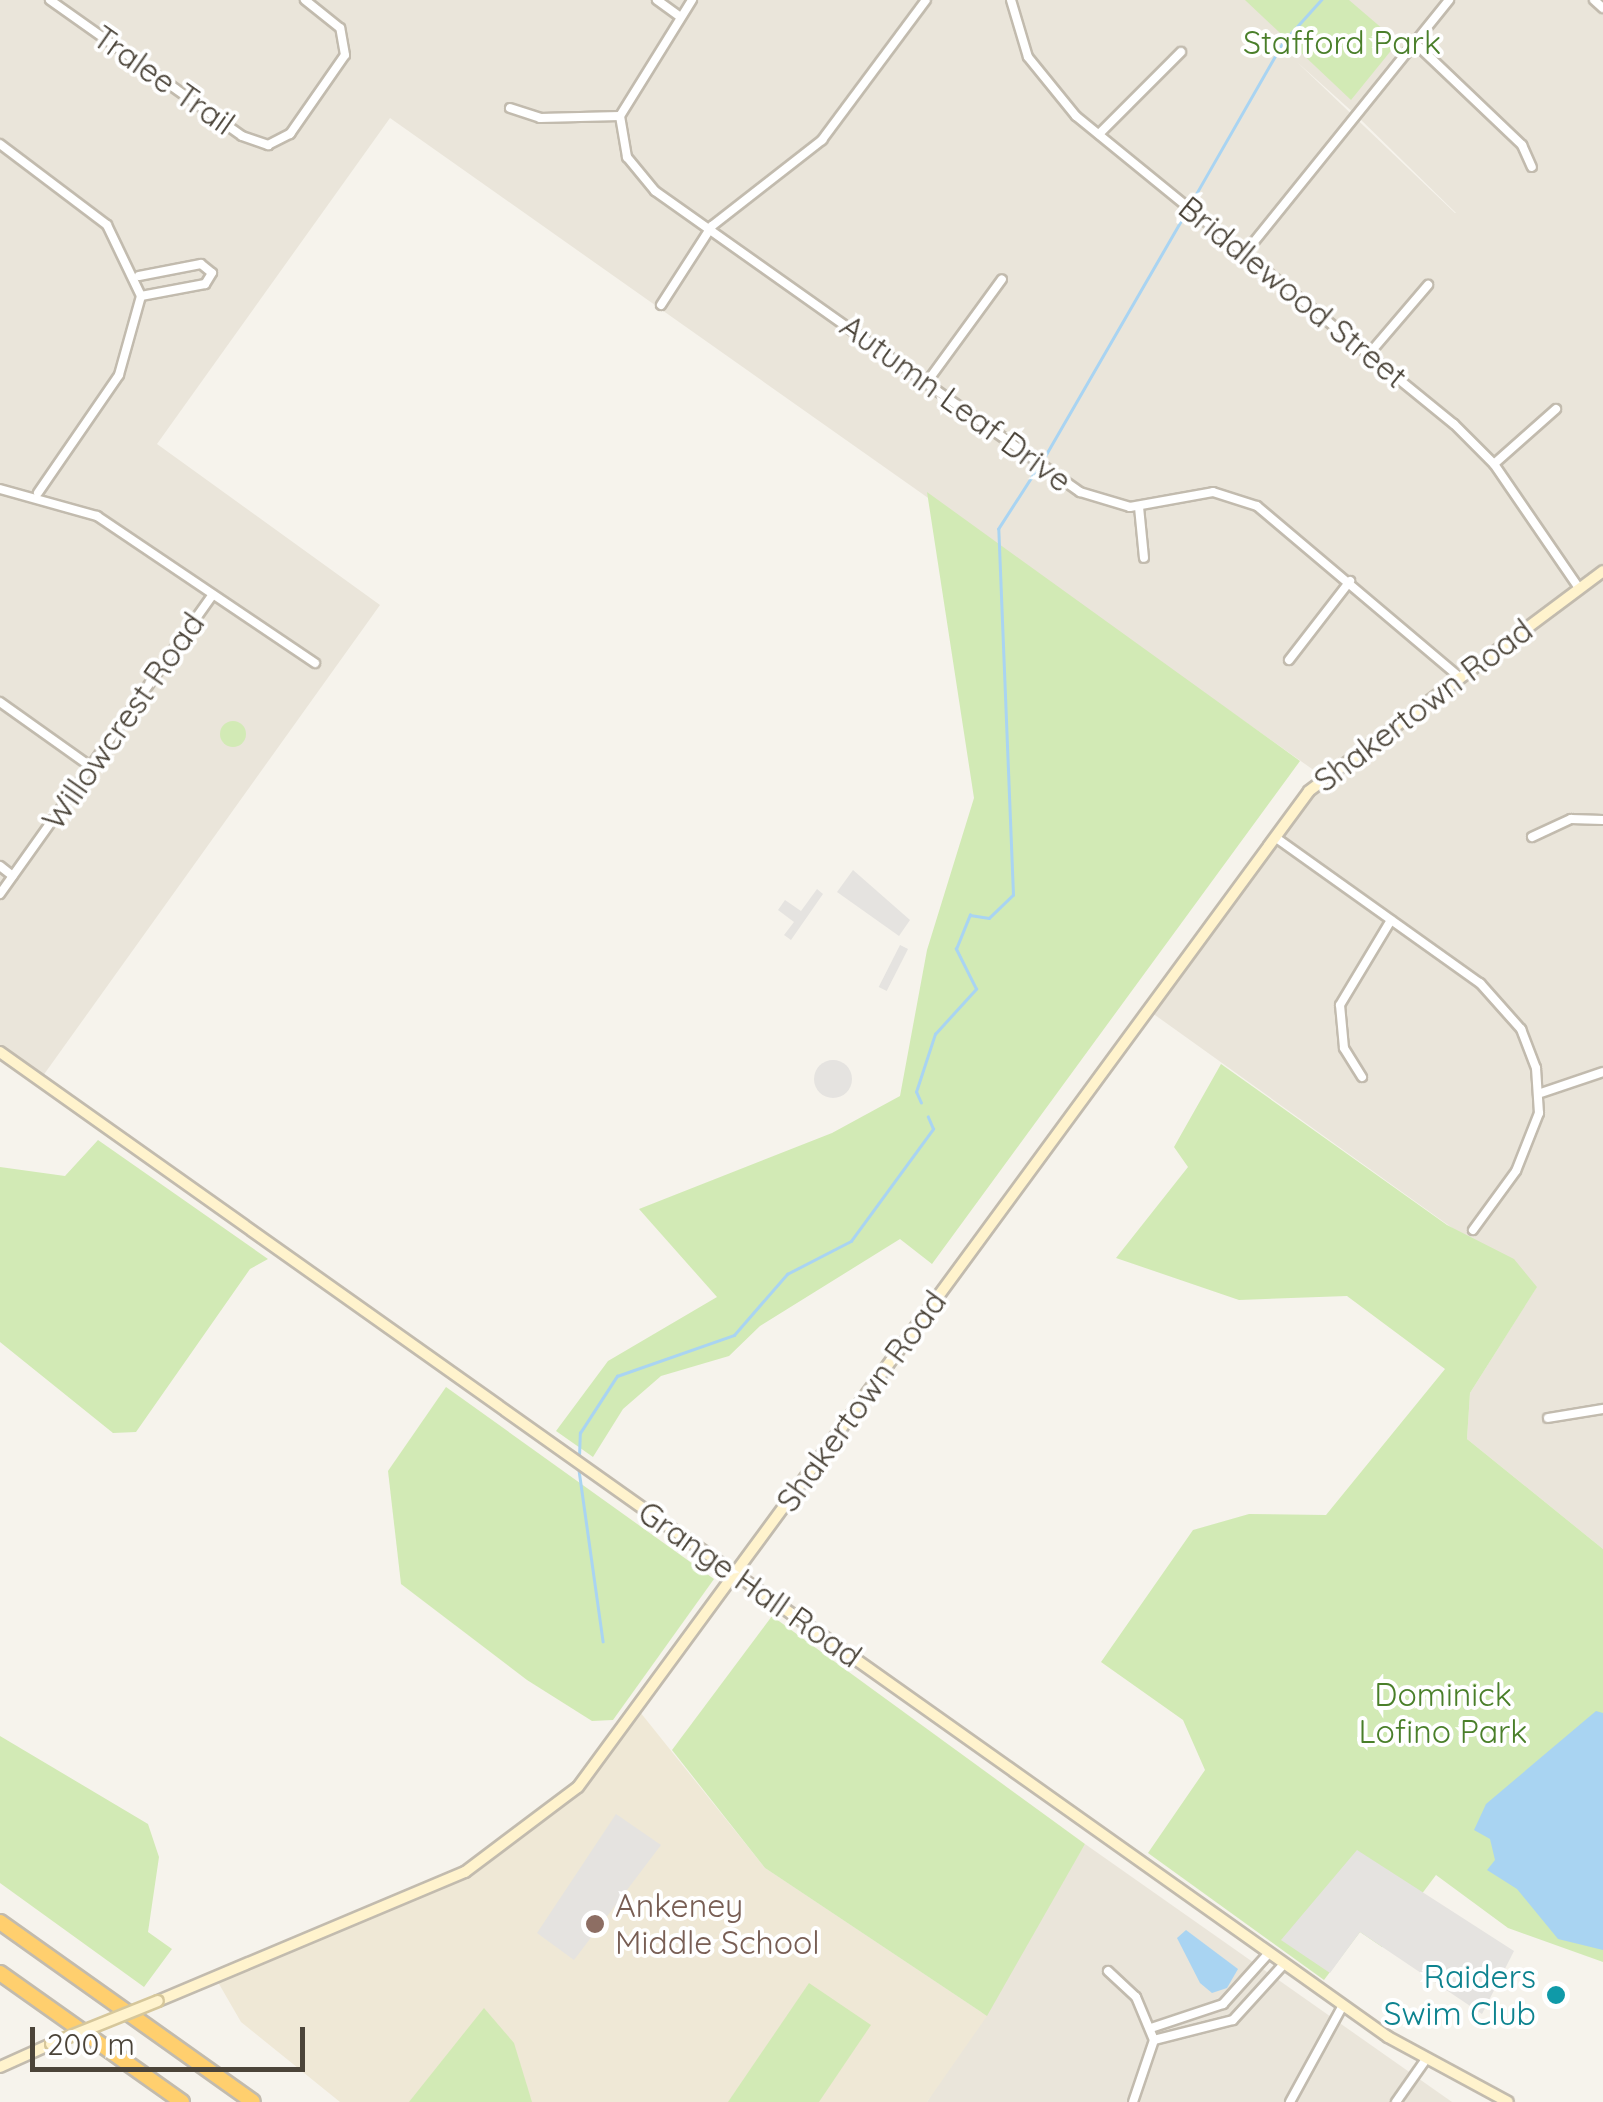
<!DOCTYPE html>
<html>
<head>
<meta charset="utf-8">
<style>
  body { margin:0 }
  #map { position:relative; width:1603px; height:2102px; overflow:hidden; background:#f6f3ec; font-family:Quicksand,sans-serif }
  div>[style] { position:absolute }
  .residential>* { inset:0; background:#eae5da }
  .education>* { inset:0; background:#efe8d6 }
  .green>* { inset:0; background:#d2eab5 }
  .round { border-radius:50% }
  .parking>* { inset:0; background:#e5e3e0; transform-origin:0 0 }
  .water>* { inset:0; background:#a9d4f2 }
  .stream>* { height:2.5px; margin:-1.25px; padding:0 1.25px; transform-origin:1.25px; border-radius:1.25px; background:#a9d4f2 }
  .roads { filter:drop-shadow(2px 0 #c2bbae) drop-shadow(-2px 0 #c2bbae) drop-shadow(0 2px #c2bbae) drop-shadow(0 -2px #c2bbae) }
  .street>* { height:8px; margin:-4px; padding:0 4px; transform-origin:4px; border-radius:4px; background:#fff }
  .secondary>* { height:10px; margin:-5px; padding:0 5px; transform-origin:5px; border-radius:5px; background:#fff3cd }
  .highway>* { height:14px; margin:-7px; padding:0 7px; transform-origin:7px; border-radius:7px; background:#ffcf6e }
  .bridges { filter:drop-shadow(2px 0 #d6c79b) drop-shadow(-2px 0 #d6c79b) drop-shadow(0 2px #d6c79b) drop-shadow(0 -2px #d6c79b) }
  .secondary-bridge>* { height:10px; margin:-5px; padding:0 5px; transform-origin:5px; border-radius:5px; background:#fff3cd }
  .dots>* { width:28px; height:28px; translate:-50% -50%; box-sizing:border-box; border:5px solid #fff; border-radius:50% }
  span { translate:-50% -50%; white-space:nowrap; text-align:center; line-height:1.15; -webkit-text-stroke:8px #fff; paint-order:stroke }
  .park-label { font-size:32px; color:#4a7f2a }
  .street-label { font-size:32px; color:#4b4439 }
  .education-label { font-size:32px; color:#785e54 }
  .left { translate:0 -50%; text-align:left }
  .culture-label { font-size:32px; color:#0d838f }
  .right { translate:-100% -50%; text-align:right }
  .scale { position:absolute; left:30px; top:2027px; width:275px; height:45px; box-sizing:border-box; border:5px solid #4b4439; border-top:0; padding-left:12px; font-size:30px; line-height:35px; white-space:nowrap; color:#4b4439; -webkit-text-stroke:8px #fff; paint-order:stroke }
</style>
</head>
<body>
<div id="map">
  <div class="residential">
    <div style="clip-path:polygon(evenodd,0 0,1603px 0,1603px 1549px,1467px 1439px,1470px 1393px,1536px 1288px,1148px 1010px,1322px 776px,390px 118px,157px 444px,380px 605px,40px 1080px,0 1052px,0 0,1297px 62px,1356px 115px,1456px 213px,1455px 213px,1297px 62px)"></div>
    <div style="clip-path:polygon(1085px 1844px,1452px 2102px,927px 2102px)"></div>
  </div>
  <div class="education">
    <div style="clip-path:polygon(636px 1707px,765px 1868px,987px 2016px,927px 2102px,340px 2102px,241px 2022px,215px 1977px,465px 1872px,516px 1841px,578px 1787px)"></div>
  </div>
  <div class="green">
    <div style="clip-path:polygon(1245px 0,1349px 0,1398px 42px,1351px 100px)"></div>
    <div style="clip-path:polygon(927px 492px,1300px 761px,932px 1264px,900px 1239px,760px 1326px,729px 1356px,661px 1376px,623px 1409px,593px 1457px,556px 1431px,608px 1361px,717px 1297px,639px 1209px,832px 1133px,900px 1096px,927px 950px,974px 798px)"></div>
    <div class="round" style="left:220px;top:721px;width:26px;height:26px"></div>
    <div style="clip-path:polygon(1221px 1064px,1447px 1225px,1514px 1259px,1537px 1287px,1470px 1393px,1467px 1439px,1603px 1549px,1603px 1962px,1508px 1928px,1436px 1875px,1382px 1947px,1360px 1932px,1324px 1980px,1148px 1853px,1205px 1770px,1183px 1720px,1101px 1662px,1193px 1530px,1249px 1514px,1326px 1515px,1445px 1369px,1347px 1296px,1239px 1300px,1116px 1258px,1188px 1167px,1174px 1147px)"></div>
    <div style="clip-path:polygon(98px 1140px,268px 1259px,250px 1269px,136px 1432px,113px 1433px,0 1342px,0 1167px,65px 1176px)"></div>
    <div style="clip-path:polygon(446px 1387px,714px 1579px,613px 1720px,592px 1721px,527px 1680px,401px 1584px,388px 1471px)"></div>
    <div style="clip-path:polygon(772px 1616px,1085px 1844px,987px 2016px,765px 1868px,672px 1750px)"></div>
    <div style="clip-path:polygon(0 1736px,148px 1824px,159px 1857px,148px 1932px,172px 1949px,144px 1987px,0 1883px)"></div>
    <div style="clip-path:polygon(809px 1983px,871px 2025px,819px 2102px,728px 2102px)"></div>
    <div style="clip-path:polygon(484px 2008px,514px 2043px,532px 2102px,409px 2102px)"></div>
  </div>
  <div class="parking">
    <div style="clip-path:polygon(853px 870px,910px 920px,899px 936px,837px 892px)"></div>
    <div style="clip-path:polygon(817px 889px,823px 894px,791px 940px,784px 935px,794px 922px,778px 910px,785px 900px,801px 911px)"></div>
    <div style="left:900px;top:945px;width:9px;height:47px;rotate:27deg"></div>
    <div class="round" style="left:814px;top:1060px;width:38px;height:38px"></div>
    <div style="clip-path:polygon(616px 1814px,661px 1845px,574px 1960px,537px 1933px)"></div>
    <div style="clip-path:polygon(1357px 1850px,1514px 1951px,1482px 2014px,1360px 1932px,1330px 1973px,1281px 1940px)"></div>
  </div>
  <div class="water">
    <div style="clip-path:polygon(1596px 1711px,1603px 1713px,1603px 1950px,1558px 1939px,1517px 1889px,1487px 1870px,1495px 1860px,1490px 1839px,1474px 1830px,1486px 1804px)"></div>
    <div style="clip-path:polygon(1186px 1930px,1238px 1969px,1227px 1988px,1212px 1993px,1200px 1983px,1177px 1938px)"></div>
  </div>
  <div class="stream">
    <div style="left:1192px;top:201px;width:183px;rotate:-60.2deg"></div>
    <div style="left:1283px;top:42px;width:57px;rotate:-47.9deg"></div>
    <div style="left:1044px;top:458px;width:282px;rotate:-60deg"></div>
    <div style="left:921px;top:1103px;width:12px;rotate:-114deg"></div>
    <div style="left:916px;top:1092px;width:61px;rotate:-71.9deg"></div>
    <div style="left:935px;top:1034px;width:61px;rotate:-47.7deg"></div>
    <div style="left:976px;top:989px;width:45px;rotate:-116.6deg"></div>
    <div style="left:956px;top:949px;width:37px;rotate:-68deg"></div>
    <div style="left:970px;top:915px;width:19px;rotate:9deg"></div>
    <div style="left:989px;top:918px;width:33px;rotate:-44deg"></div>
    <div style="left:1013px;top:895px;width:366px;rotate:-92.3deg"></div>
    <div style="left:998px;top:529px;width:70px;rotate:-57.2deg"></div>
    <div style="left:579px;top:1457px;width:24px;rotate:-88deg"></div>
    <div style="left:580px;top:1433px;width:68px;rotate:-57deg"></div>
    <div style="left:617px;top:1376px;width:124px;rotate:-19.3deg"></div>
    <div style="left:734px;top:1335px;width:81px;rotate:-49deg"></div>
    <div style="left:787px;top:1274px;width:72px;rotate:-27.3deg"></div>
    <div style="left:851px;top:1241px;width:139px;rotate:-53.8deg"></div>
    <div style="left:933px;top:1129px;width:13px;rotate:-113deg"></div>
    <div style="left:579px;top:1470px;width:173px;rotate:82deg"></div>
  </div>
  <div class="roads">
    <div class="street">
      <div style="left:50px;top:0;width:235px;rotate:35.3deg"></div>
      <div style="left:242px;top:136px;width:28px;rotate:19deg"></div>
      <div style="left:268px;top:145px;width:25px;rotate:-27deg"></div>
      <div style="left:290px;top:134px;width:96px;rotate:-55.2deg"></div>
      <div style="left:345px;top:55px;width:27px;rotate:-100deg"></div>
      <div style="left:340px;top:28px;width:45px;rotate:-141.3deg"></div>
      <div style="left:657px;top:0;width:29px;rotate:36deg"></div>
      <div style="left:692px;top:0;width:137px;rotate:121.8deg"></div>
      <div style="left:620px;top:116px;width:42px;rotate:80.3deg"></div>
      <div style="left:627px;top:157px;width:44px;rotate:50.5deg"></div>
      <div style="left:655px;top:191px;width:521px;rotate:35.31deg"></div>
      <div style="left:1080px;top:492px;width:52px;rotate:16.7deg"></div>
      <div style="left:1130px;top:507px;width:84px;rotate:-10.2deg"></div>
      <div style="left:1213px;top:492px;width:46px;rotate:17.7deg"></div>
      <div style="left:1257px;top:506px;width:263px;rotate:40.2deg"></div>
      <div style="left:1011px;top:0;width:59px;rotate:73.4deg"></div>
      <div style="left:1028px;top:57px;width:76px;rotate:50.9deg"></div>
      <div style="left:1076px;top:116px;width:488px;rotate:39.2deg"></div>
      <div style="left:1454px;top:424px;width:57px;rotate:45deg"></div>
      <div style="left:1494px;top:464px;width:150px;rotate:55.6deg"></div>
      <div style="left:1594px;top:0;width:12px;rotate:42deg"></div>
      <div style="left:1415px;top:43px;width:148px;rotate:43.6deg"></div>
      <div style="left:1522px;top:145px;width:24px;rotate:66deg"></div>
      <div style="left:510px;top:108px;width:32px;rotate:18deg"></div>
      <div style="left:540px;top:118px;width:80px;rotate:-1.4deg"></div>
      <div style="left:1099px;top:134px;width:116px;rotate:-45deg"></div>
      <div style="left:0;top:144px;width:134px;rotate:37.1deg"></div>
      <div style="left:107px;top:225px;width:79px;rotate:64.4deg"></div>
      <div style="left:141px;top:296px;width:82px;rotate:105.6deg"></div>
      <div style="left:119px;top:375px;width:143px;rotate:124.5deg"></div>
      <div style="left:1245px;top:253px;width:325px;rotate:-51.1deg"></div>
      <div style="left:139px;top:276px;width:63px;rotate:-11deg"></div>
      <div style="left:201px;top:264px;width:14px;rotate:39deg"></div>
      <div style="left:212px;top:273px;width:13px;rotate:122deg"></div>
      <div style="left:205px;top:284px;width:65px;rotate:169.4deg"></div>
      <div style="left:661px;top:305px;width:94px;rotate:-57.2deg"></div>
      <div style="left:712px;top:226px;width:140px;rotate:-38deg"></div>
      <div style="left:822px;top:140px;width:174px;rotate:-53.4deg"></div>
      <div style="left:1369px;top:354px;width:91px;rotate:-49.5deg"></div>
      <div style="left:927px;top:382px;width:127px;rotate:-53.9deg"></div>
      <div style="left:1494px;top:464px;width:83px;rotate:-41.6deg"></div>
      <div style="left:0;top:489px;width:101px;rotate:15.6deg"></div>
      <div style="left:97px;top:516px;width:263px;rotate:34deg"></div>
      <div style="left:1139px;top:507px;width:51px;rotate:84.4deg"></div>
      <div style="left:1289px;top:660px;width:100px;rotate:-52.3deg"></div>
      <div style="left:0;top:702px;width:112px;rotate:35.5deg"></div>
      <div style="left:1275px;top:837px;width:252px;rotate:35.5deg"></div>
      <div style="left:1480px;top:983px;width:62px;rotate:48.3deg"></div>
      <div style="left:1521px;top:1029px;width:42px;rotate:69deg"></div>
      <div style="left:1536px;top:1068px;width:45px;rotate:86.2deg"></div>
      <div style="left:1539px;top:1113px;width:62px;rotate:111.6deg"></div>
      <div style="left:1516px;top:1171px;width:73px;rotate:126.1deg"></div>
      <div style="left:1532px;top:837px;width:43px;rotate:-24.8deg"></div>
      <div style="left:1571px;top:819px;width:32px;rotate:2deg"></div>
      <div style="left:0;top:866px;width:16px;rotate:38deg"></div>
      <div style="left:0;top:894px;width:366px;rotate:-54.6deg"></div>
      <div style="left:1362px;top:1077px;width:34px;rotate:-122deg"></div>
      <div style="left:1344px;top:1048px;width:43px;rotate:-95.3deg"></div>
      <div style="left:1340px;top:1005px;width:99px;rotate:-59deg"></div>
      <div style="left:1541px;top:1093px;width:65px;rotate:-18.7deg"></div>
      <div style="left:1548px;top:1418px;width:56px;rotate:-9.3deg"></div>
      <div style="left:1108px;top:1971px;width:38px;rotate:43deg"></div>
      <div style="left:1136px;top:1997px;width:47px;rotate:67.3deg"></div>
      <div style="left:1154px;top:2040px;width:65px;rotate:108.7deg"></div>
      <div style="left:1151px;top:2028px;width:76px;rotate:-18.4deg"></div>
      <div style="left:1223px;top:2004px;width:69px;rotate:-48deg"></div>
      <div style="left:1154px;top:2040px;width:81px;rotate:-14.2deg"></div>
      <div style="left:1233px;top:2020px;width:76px;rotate:-47.7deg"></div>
      <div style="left:1290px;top:2102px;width:111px;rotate:-61.3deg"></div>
      <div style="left:1396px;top:2102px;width:49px;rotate:-55deg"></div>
    </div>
    <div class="secondary">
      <div style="left:0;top:1052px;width:1702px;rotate:35.36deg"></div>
      <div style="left:1388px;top:2037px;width:136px;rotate:28.4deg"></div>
      <div style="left:158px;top:2001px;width:333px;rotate:-22.8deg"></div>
      <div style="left:465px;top:1872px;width:141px;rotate:-37deg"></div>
      <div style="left:578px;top:1787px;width:1235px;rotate:-53.72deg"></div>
      <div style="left:1309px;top:791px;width:367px;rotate:-36.8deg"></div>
      <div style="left:0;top:2067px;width:56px;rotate:-24.3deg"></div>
    </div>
    <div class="highway">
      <div style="left:0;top:1922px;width:310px;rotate:35.4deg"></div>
      <div style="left:0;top:1973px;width:223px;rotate:35.3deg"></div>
    </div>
  </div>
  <div class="bridges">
    <div class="secondary-bridge">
      <div style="left:51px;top:2044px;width:115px;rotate:-21.9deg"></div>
    </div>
  </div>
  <div class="dots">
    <div style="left:595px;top:1924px;background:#8d6e63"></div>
    <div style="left:1556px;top:1995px;background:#0f9aa8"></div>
  </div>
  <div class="park-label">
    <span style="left:1342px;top:42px">Stafford Park</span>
    <span style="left:1443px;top:1713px">Dominick<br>Lofino Park</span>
  </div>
  <div class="street-label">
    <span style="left:164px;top:80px;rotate:35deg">Tralee Trail</span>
    <span style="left:1293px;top:292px;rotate:39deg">Briddlewood Street</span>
    <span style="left:956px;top:403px;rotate:36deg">Autumn Leaf Drive</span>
    <span style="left:1423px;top:705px;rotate:-37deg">Shakertown Road</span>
    <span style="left:123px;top:721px;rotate:-55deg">Willowcrest Road</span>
    <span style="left:861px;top:1401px;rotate:-54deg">Shakertown Road</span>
    <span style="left:750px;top:1584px;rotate:35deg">Grange Hall Road</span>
  </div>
  <div class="education-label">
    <span class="left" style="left:615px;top:1924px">Ankeney<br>Middle School</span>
  </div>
  <div class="culture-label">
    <span class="right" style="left:1536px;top:1995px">Raiders<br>Swim Club</span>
  </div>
  <div class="scale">200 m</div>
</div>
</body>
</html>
